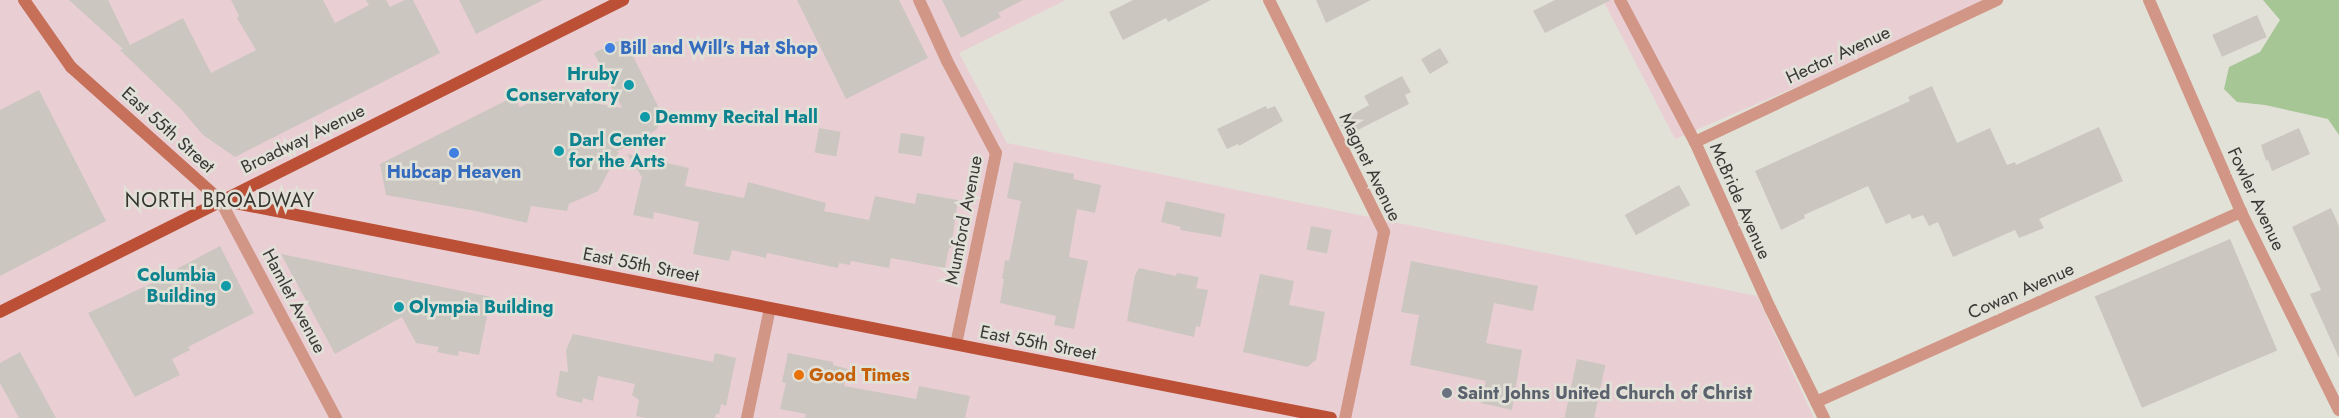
<!DOCTYPE html>
<html>
<head>
<meta charset="utf-8">
<style>
  body { margin:0 }
  #map { position:relative; width:2339px; height:418px; overflow:hidden; background:#e2e1d8; font-family:Jost,sans-serif }
  div>[style] { position:absolute }
  .commercial>* { inset:0; background:#e9cfd4 }
  .green>* { inset:0; background:#a6c696 }
  .building>* { inset:0; background:#cbc6bf; transform-origin:0 0 }
  .street>* { height:12px; margin:-6px; padding:0 6px; transform-origin:6px; border-radius:6px; background:#d29686 }
  .secondary>* { height:12px; margin:-6px; padding:0 6px; transform-origin:6px; border-radius:6px; background:#c66f59 }
  .primary>* { height:12px; margin:-6px; padding:0 6px; transform-origin:6px; border-radius:6px; background:#bc5036 }
  .dots>* { width:14px; height:14px; translate:-50% -50%; box-sizing:border-box; border:2px solid #e2e1d8; border-radius:50% }
  span { translate:-50% -50%; white-space:nowrap; text-align:center; line-height:1.15; -webkit-text-stroke:5px #e2e1d8; paint-order:stroke }
  .shop-label { font-size:18px; color:#366cbe; font-weight:700 }
  .left { translate:0 -50%; text-align:left }
  .street-label { font-size:18px; color:#3a3936 }
  .culture-label { font-size:18px; color:#0d838f; font-weight:700 }
  .right { translate:-100% -50%; text-align:right }
  .food-label { font-size:18px; color:#c56008; font-weight:700 }
  .worship-label { font-size:18px; color:#5b616d; font-weight:700 }
  .quarter-label { font-size:20px; color:#383730; letter-spacing:1px }
</style>
</head>
<body>
<div id="map">
  <div class="commercial">
    <div style="clip-path:polygon(0 0,1066px 0,959px 53px,1007px 143px,1757px 296px,1814px 418px,0 418px)"></div>
    <div style="clip-path:polygon(1603px 0,1999px 0,1675px 139px)"></div>
  </div>
  <div class="green">
    <div style="clip-path:polygon(2263px 0,2339px 0,2339px 135px,2328px 119px,2265px 105px,2237px 102px,2224px 89px,2229px 67px,2260px 52px,2280px 20px)"></div>
  </div>
  <div class="building">
    <div style="clip-path:polygon(69px 0,108px 0,130px 45px,183px 18px,211px 73px,256px 50px,237px 18px,239px 16px,231px 0,323px 0,335px 23px,369px 5px,366px 0,386px 0,390px 7px,405px 0,413px 0,440px 53px,235px 157px,203px 135px,181px 109px,120px 50px,123px 49px)"></div>
    <div style="clip-path:polygon(459px 0,543px 0,476px 34px)"></div>
    <div style="clip-path:polygon(797px 0,899px 0,928px 58px,846px 99px)"></div>
    <div style="clip-path:polygon(942px 0,1023px 0,998px 13px,1001px 17px,961px 38px)"></div>
    <div style="clip-path:polygon(1133px 0,1211px 0,1168px 22px,1166px 18px,1123px 40px,1109px 12px)"></div>
    <div style="clip-path:polygon(1316px 0,1371px 0,1326px 23px)"></div>
    <div style="clip-path:polygon(1555px 0,1611px 0,1545px 33px,1533px 11px)"></div>
    <div style="left:2257px;top:15px;width:24px;height:49px;rotate:66deg"></div>
    <div style="clip-path:polygon(624px 38px,664px 118px,656px 130px,616px 152px,619px 152px,598px 191px,569px 204px,567px 211px,531px 206px,527px 223px,476px 211px,386px 195px,380px 164px,513px 97px,520px 107px,552px 92px,554px 96px,622px 108px,594px 53px)"></div>
    <div style="left:1440px;top:48px;width:17px;height:22px;rotate:59deg"></div>
    <div style="clip-path:polygon(1402px 76px,1411px 92px,1405px 95px,1409px 104px,1346px 136px,1339px 122px,1369px 105px,1364px 96px)"></div>
    <div style="clip-path:polygon(1932px 86px,1957px 143px,1990px 128px,2007px 165px,2015px 162px,2016px 165px,2099px 127px,2123px 181px,2039px 219px,2044px 228px,2019px 238px,2015px 230px,1953px 257px,1938px 222px,1929px 226px,1923px 215px,1912px 219px,1910px 214px,1886px 224px,1868px 186px,1804px 215px,1805px 218px,1781px 230px,1755px 171px,1910px 101px,1908px 97px)"></div>
    <div style="clip-path:polygon(39px 90px,106px 221px,0 276px,0 110px)"></div>
    <div style="clip-path:polygon(1266px 106px,1267px 109px,1275px 106px,1283px 121px,1239px 146px,1238px 144px,1227px 149px,1217px 129px)"></div>
    <div style="left:819px;top:128px;width:22px;height:25px;rotate:10deg"></div>
    <div style="clip-path:polygon(2299px 128px,2310px 154px,2272px 171px,2268px 160px,2266px 161px,2261px 145px)"></div>
    <div style="left:901px;top:133px;width:24px;height:20px;rotate:9deg"></div>
    <div style="clip-path:polygon(627px 154px,689px 168px,685px 186px,744px 198px,748px 182px,826px 203px,824px 211px,869px 220px,875px 196px,915px 204px,917px 193px,958px 200px,951px 248px,949px 248px,945px 268px,891px 258px,889px 268px,851px 261px,850px 265px,839px 263px,838px 268px,767px 253px,766px 258px,732px 250px,729px 261px,693px 254px,699px 222px,654px 212px,653px 219px,633px 215px,642px 177px)"></div>
    <div style="clip-path:polygon(1014px 162px,1074px 174px,1073px 179px,1101px 185px,1095px 213px,1077px 209px,1069px 257px,1088px 261px,1074px 329px,1054px 325px,1056px 316px,1000px 303px,1004px 279px,1002px 279px,1005px 260px,1009px 261px,1021px 201px,1007px 198px)"></div>
    <div style="left:1679px;top:185px;width:23px;height:62px;rotate:61deg"></div>
    <div style="clip-path:polygon(1166px 201px,1225px 214px,1221px 237px,1180px 230px,1181px 227px,1161px 222px)"></div>
    <div style="clip-path:polygon(2331px 208px,2339px 226px,2339px 358px,2310px 294px,2321px 290px,2292px 227px)"></div>
    <div style="left:1311px;top:226px;width:21px;height:24px;rotate:11deg"></div>
    <div style="left:2230px;top:239px;width:121px;height:147px;rotate:67deg"></div>
    <div style="clip-path:polygon(220px 246px,254px 313px,188px 347px,190px 350px,172px 359px,180px 375px,135px 397px,88px 313px,174px 273px,173px 271px)"></div>
    <div style="clip-path:polygon(281px 254px,491px 297px,479px 355px,459px 351px,458px 356px,437px 352px,439px 347px,416px 343px,402px 317px,335px 354px)"></div>
    <div style="clip-path:polygon(1411px 261px,1538px 286px,1533px 311px,1494px 303px,1486px 343px,1522px 350px,1512px 410px,1481px 403px,1486px 381px,1410px 365px,1419px 315px,1401px 312px)"></div>
    <div style="clip-path:polygon(1139px 268px,1176px 276px,1177px 273px,1199px 277px,1196px 288px,1208px 290px,1200px 327px,1196px 326px,1194px 337px,1127px 321px,1135px 275px)"></div>
    <div style="clip-path:polygon(1260px 274px,1294px 281px,1289px 305px,1325px 312px,1316px 360px,1307px 367px,1243px 352px)"></div>
    <div style="clip-path:polygon(573px 334px,713px 362px,715px 353px,736px 358px,726px 406px,721px 404px,719px 414px,716px 414px,715px 418px,646px 418px,636px 416px,639px 400px,632px 395px,635px 384px,598px 376px,593px 401px,583px 398px,582px 403px,558px 397px,556px 395px,560px 371px,568px 372px,566px 350px)"></div>
    <div style="clip-path:polygon(20px 352px,56px 418px,19px 418px,0 383px,0 363px)"></div>
    <div style="clip-path:polygon(788px 353px,833px 362px,833px 365px,848px 369px,844px 386px,916px 399px,919px 386px,970px 396px,965px 418px,805px 418px,806px 414px,780px 409px,786px 383px,782px 382px)"></div>
    <div style="left:1577px;top:359px;width:29px;height:60px;rotate:12deg"></div>
  </div>
  <div class="street">
    <div style="left:919px;top:0;width:67px;rotate:65.3deg"></div>
    <div style="left:947px;top:61px;width:104px;rotate:62deg"></div>
    <div style="left:996px;top:153px;width:195px;rotate:101.8deg"></div>
    <div style="left:1269px;top:0;width:259px;rotate:63.6deg"></div>
    <div style="left:1384px;top:232px;width:190px;rotate:101.8deg"></div>
    <div style="left:1620px;top:0;width:161px;rotate:62.2deg"></div>
    <div style="left:1695px;top:142px;width:182px;rotate:65.7deg"></div>
    <div style="left:1770px;top:308px;width:123px;rotate:63.9deg"></div>
    <div style="left:2149px;top:0;width:231px;rotate:66.5deg"></div>
    <div style="left:2241px;top:212px;width:221px;rotate:63.7deg"></div>
    <div style="left:1695px;top:142px;width:334px;rotate:-25.2deg"></div>
    <div style="left:220px;top:200px;width:247px;rotate:62deg"></div>
    <div style="left:1816px;top:402px;width:466px;rotate:-24.1deg"></div>
    <div style="left:747px;top:418px;width:112px;rotate:-78.2deg"></div>
  </div>
  <div class="secondary">
    <div style="left:24px;top:0;width:82px;rotate:55deg"></div>
    <div style="left:71px;top:67px;width:200px;rotate:41.8deg"></div>
  </div>
  <div class="primary">
    <div style="left:220px;top:200px;width:1132px;rotate:11.1deg"></div>
    <div style="left:0;top:312px;width:697px;rotate:-26.6deg"></div>
  </div>
  <div class="dots">
    <div style="left:610px;top:48px;background:#3f7fe0"></div>
    <div style="left:629px;top:85px;background:#0f9aa8"></div>
    <div style="left:645px;top:117px;background:#0f9aa8"></div>
    <div style="left:559px;top:151px;background:#0f9aa8"></div>
    <div style="left:454px;top:153px;background:#3f7fe0"></div>
    <div style="left:226px;top:286px;background:#0f9aa8"></div>
    <div style="left:399px;top:307px;background:#0f9aa8"></div>
    <div style="left:799px;top:375px;background:#e8710a"></div>
    <div style="left:1447px;top:393px;background:#6b7280"></div>
  </div>
  <div class="shop-label">
    <span class="left" style="left:620px;top:48px">Bill and Will's Hat Shop</span>
    <span style="left:454px;top:172px">Hubcap Heaven</span>
  </div>
  <div class="street-label">
    <span style="left:1838px;top:55px;rotate:-25deg">Hector Avenue</span>
    <span style="left:168px;top:130px;rotate:42deg">East 55th Street</span>
    <span style="left:303px;top:139px;rotate:-26deg">Broadway Avenue</span>
    <span style="left:1370px;top:167px;rotate:64deg">Magnet Avenue</span>
    <span style="left:2256px;top:199px;rotate:65deg">Fowler Avenue</span>
    <span style="left:1740px;top:201px;rotate:66deg">McBride Avenue</span>
    <span style="left:964px;top:220px;rotate:-79deg">Mumford Avenue</span>
    <span style="left:641px;top:265px;rotate:11deg">East 55th Street</span>
    <span style="left:2021px;top:291px;rotate:-24deg">Cowan Avenue</span>
    <span style="left:294px;top:301px;rotate:62deg">Hamlet Avenue</span>
    <span style="left:1038px;top:343px;rotate:11deg">East 55th Street</span>
  </div>
  <div class="culture-label">
    <span class="right" style="left:619px;top:85px">Hruby<br>Conservatory</span>
    <span class="left" style="left:655px;top:117px">Demmy Recital Hall</span>
    <span class="left" style="left:569px;top:151px">Darl Center<br>for the Arts</span>
    <span class="right" style="left:216px;top:286px">Columbia<br>Building</span>
    <span class="left" style="left:409px;top:307px">Olympia Building</span>
  </div>
  <div class="food-label">
    <span class="left" style="left:809px;top:375px">Good Times</span>
  </div>
  <div class="worship-label">
    <span class="left" style="left:1457px;top:393px">Saint Johns United Church of Christ</span>
  </div>
  <div class="quarter-label">
    <span style="left:220px;top:200px">NORTH BROADWAY</span>
  </div>
</div>
</body>
</html>
